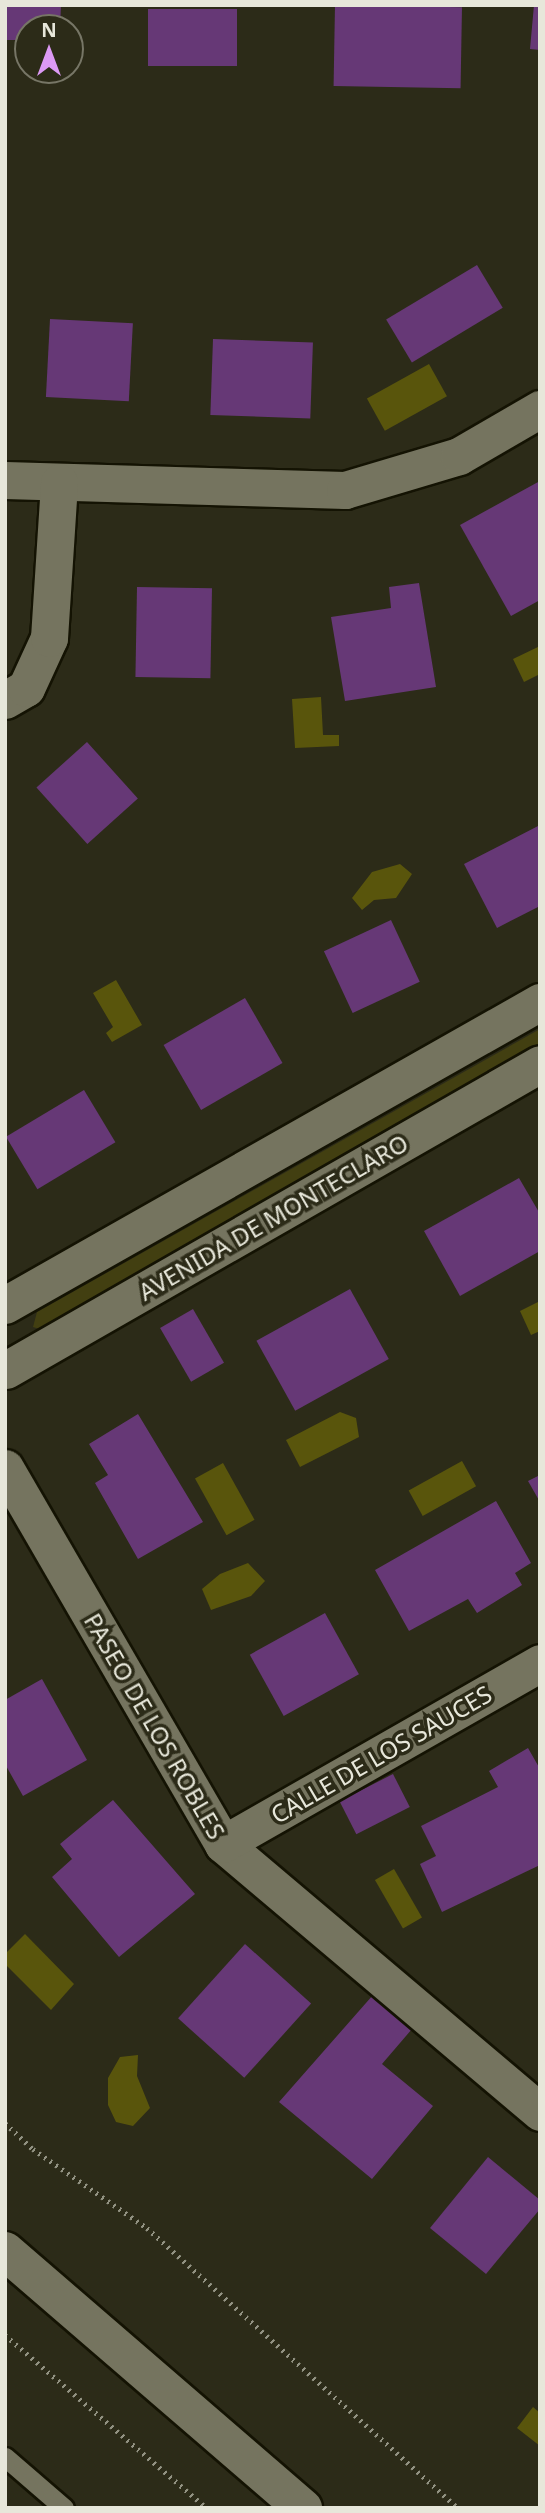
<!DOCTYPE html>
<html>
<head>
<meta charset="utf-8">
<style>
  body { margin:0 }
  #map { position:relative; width:545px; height:2513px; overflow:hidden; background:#2c2b18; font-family:"Noto Sans",sans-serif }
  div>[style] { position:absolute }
  .green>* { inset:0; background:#423f11 }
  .water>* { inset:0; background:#59550c; transform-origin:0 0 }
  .building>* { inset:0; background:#663876; transform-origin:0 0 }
  .path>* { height:4.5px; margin-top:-2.25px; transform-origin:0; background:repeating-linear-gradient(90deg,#929282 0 2px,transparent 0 7px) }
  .roads { filter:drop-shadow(2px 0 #141303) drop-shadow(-2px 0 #141303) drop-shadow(0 2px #141303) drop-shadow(0 -2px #141303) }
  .service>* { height:19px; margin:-9.5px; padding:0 9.5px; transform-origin:9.5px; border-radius:9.5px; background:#75745f }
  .minor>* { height:37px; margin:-18.5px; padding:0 18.5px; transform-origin:18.5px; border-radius:18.5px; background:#75745f }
  .tertiary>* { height:38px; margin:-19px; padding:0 19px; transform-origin:19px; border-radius:19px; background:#75745f }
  span { translate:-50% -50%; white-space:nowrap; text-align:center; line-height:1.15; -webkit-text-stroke:7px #2c2b18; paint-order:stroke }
  .street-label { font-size:24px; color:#e7e7da }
  .frame { position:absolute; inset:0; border:7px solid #e7e7da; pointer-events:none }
  .north { position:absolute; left:14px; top:14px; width:70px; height:70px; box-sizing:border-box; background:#2c2b18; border:2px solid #777666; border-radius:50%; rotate:0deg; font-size:19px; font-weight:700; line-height:28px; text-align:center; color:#e7e7da }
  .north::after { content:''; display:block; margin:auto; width:24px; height:32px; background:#dc99f4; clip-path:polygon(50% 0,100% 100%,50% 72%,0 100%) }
</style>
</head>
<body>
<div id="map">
  <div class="green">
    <div style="clip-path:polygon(540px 1029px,540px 1051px,49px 1332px,33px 1327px,37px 1312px)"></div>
  </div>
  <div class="water">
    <div style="left:429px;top:364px;width:37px;height:71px;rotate:61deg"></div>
    <div style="clip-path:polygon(540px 646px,540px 674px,524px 682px,513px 659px)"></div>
    <div style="clip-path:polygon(321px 697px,323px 735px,339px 735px,339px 746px,295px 748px,292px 699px)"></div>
    <div style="clip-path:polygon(400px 864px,412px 874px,396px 898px,374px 900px,362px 910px,352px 898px,372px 872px)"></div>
    <div style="clip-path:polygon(116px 980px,142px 1025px,112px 1042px,106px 1033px,113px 1027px,93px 993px)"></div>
    <div style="clip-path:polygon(540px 1301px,540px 1331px,531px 1335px,520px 1311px)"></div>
    <div style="clip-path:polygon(340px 1412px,356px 1418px,359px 1437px,300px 1467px,286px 1440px)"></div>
    <div style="left:462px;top:1461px;width:29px;height:61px;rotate:61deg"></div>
    <div style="left:223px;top:1463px;width:65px;height:32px;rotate:61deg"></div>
    <div style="clip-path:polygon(248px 1563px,265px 1581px,251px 1596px,211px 1610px,202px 1589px,220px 1574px)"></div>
    <div style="left:394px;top:1869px;width:56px;height:22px;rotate:60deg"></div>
    <div style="clip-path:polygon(25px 1934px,74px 1984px,51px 2010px,5px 1964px,5px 1954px)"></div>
    <div style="clip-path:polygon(138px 2055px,137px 2076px,150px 2108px,133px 2126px,116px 2122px,108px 2105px,108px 2078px,120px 2057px)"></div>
    <div style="clip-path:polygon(533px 2407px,540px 2413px,540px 2446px,517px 2428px)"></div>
  </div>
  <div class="building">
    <div style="clip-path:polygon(5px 5px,61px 5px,60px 28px,28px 28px,28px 40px,5px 40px)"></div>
    <div style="left:335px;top:5px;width:127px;height:81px;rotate:1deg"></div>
    <div style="clip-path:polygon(534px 5px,540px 6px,540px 50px,530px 49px)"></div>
    <div style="left:148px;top:9px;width:89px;height:57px"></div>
    <div style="left:477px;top:265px;width:50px;height:106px;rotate:59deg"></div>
    <div style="left:50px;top:319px;width:83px;height:78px;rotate:3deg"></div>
    <div style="left:213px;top:339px;width:100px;height:76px;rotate:2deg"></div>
    <div style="clip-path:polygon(540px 481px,540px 600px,511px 616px,460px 525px)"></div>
    <div style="clip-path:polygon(419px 583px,436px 687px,345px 701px,331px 617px,391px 608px,389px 587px)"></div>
    <div style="left:137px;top:587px;width:75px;height:90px;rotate:1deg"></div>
    <div style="left:87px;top:742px;width:76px;height:68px;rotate:48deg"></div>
    <div style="clip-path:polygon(540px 825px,540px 906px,497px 928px,464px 864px)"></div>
    <div style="left:391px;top:920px;width:68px;height:74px;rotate:65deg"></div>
    <div style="left:245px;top:998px;width:75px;height:94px;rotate:60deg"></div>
    <div style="left:84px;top:1090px;width:61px;height:91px;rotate:59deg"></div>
    <div style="clip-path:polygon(519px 1178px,540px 1214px,540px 1251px,460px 1296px,424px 1231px)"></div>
    <div style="left:350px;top:1289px;width:80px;height:107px;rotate:61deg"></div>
    <div style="left:193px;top:1309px;width:62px;height:38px;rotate:60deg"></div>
    <div style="clip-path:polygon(138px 1414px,203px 1522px,138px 1559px,95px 1483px,108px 1475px,89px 1444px)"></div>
    <div style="clip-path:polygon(540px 1475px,540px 1502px,528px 1481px)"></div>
    <div style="clip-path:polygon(496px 1501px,531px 1563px,515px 1573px,522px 1585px,477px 1613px,468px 1599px,409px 1631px,375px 1570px)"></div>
    <div style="left:325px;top:1613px;width:70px;height:86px;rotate:61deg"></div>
    <div style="clip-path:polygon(42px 1679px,87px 1760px,23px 1796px,5px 1764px,5px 1700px)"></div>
    <div style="clip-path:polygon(528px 1748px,540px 1769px,540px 1865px,442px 1912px,420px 1864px,436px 1856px,421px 1826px,498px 1787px,489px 1771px)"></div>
    <div style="left:393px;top:1774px;width:37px;height:60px;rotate:63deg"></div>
    <div style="clip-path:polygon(113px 1800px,195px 1894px,119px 1957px,52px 1877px,72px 1859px,60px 1844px)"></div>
    <div style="left:245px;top:1944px;width:89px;height:100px;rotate:42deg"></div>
    <div style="clip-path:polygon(373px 1995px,412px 2029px,382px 2064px,433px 2106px,372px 2179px,279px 2102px)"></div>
    <div style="clip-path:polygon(488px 2157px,540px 2200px,540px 2209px,486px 2274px,430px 2228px)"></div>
  </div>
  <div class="path">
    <div style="left:5px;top:2123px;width:38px;rotate:43deg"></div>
    <div style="left:33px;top:2149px;width:139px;rotate:34.7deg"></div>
    <div style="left:147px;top:2228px;width:418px;rotate:42deg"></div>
    <div style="left:5px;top:2335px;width:266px;rotate:40.6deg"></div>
  </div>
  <div class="roads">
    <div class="service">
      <div style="left:5px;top:2457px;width:78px;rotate:40.8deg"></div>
    </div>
    <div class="minor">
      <div style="left:5px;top:480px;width:340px;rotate:1.7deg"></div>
      <div style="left:345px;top:490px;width:119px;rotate:-16.6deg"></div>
      <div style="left:459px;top:456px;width:94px;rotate:-30.1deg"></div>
      <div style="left:5px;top:700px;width:24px;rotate:-30deg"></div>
      <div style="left:26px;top:688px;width:55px;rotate:-65.3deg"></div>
      <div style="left:49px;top:638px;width:156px;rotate:-86.3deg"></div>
      <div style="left:5px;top:1305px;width:615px;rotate:-29.53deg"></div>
      <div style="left:6px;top:1370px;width:615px;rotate:-29.81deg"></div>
      <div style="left:5px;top:1468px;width:435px;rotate:59.9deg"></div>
      <div style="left:223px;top:1844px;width:415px;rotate:40.2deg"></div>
      <div style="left:223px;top:1844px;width:365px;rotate:-29.7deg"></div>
    </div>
    <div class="tertiary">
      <div style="left:5px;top:2251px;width:394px;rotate:40.8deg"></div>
    </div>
  </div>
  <div class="street-label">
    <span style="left:273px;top:1217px;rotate:-30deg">AVENIDA DE MONTECLARO</span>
    <span style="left:155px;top:1726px;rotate:60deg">PASEO DE LOS ROBLES</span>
    <span style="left:381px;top:1754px;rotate:-30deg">CALLE DE LOS SAUCES</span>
  </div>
  <div class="frame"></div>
  <div class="north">N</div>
</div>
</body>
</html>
